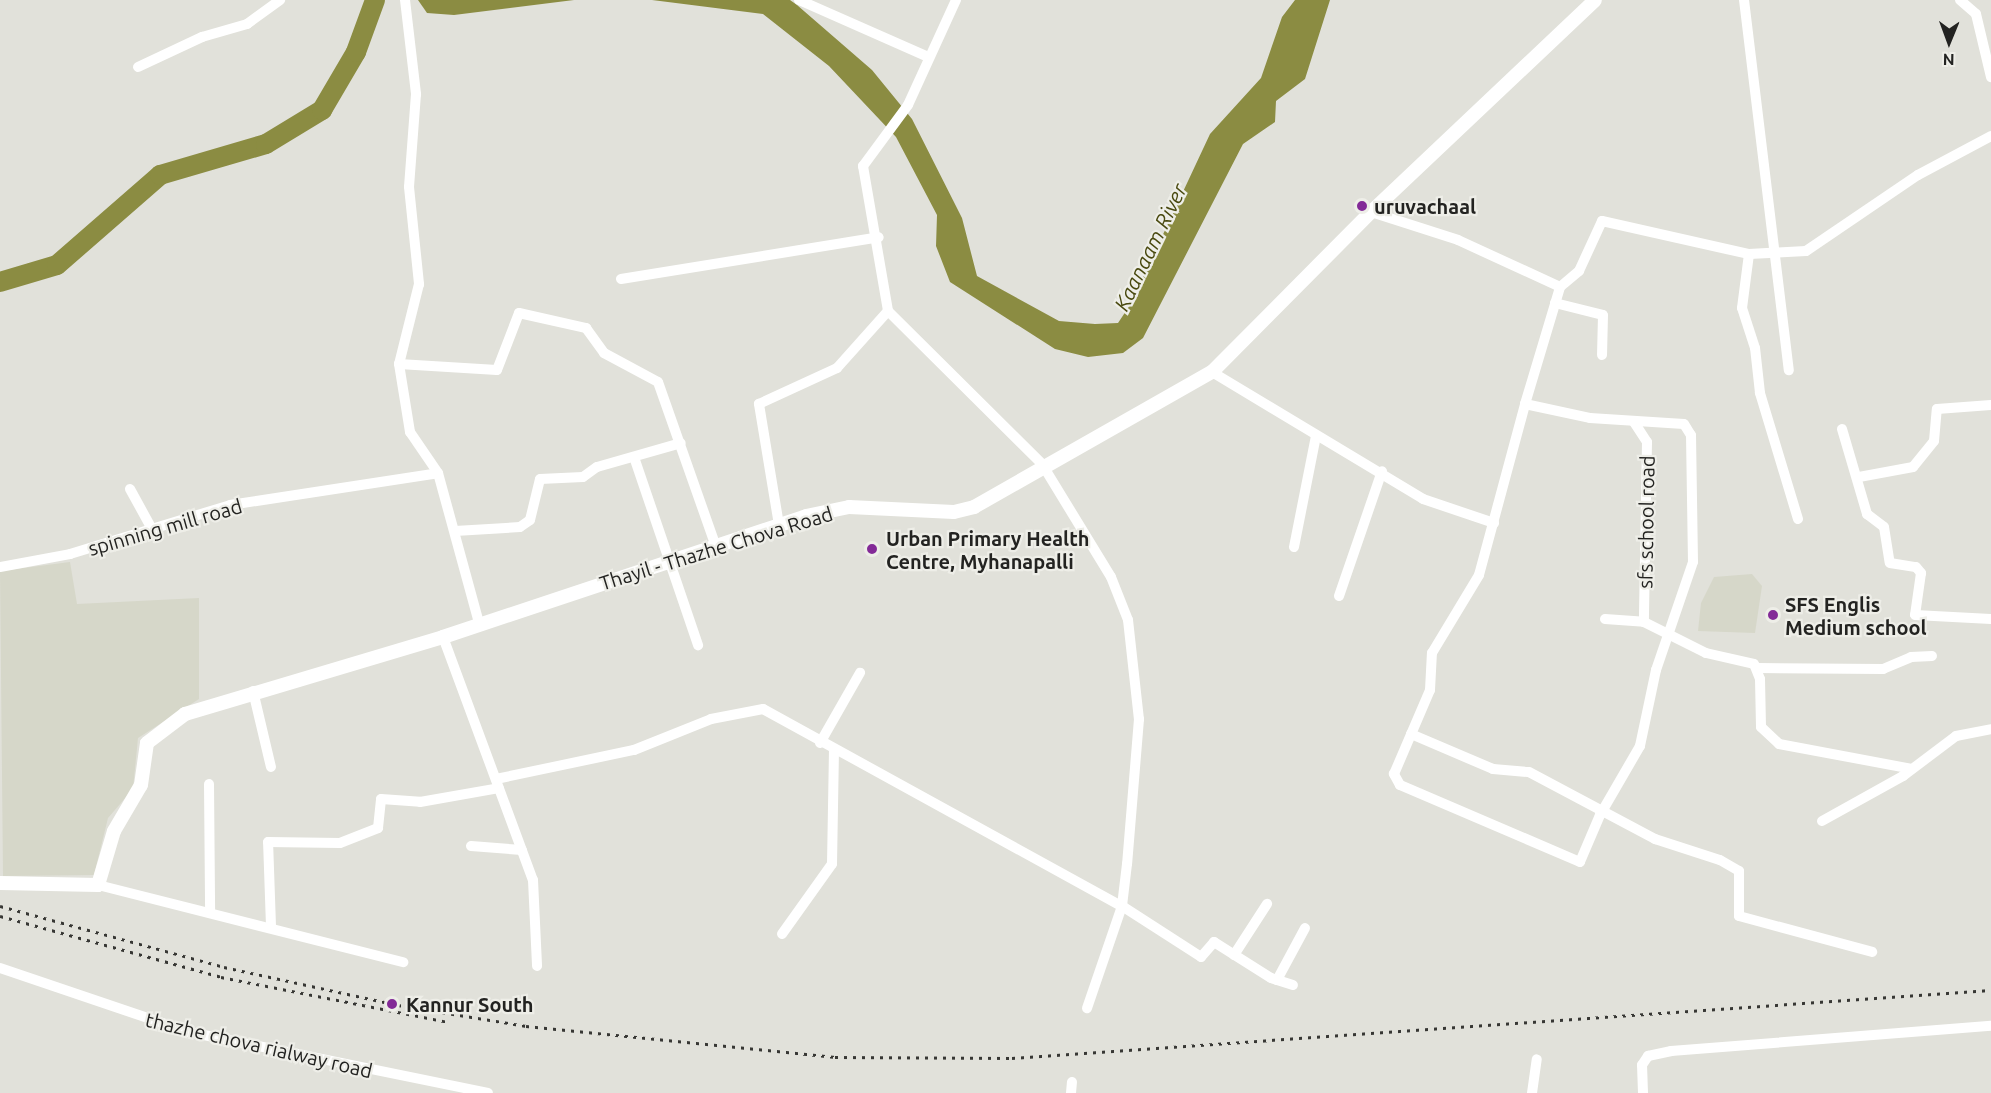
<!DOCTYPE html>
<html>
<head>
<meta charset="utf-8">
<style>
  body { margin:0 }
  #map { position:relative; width:1991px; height:1093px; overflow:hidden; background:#e1e1da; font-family:Ubuntu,sans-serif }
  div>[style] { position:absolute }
  .built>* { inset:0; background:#d6d7c9 }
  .water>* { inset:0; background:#8b8c42 }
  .river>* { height:20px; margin:-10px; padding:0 10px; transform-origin:10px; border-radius:10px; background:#8b8c42 }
  .minor>* { height:10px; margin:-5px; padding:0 5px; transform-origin:5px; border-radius:5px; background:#fff }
  .tertiary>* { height:14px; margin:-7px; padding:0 7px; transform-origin:7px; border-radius:7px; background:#fff }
  .rail>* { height:3px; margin-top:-1.5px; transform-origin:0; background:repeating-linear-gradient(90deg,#373734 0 3px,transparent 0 9px) }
  .dots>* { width:16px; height:16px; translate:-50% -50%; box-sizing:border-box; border:3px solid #eeeee8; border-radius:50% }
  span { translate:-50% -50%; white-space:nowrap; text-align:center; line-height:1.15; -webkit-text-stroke:4.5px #eeeee8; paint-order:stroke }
  .poi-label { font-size:20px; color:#232321; font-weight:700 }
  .left { translate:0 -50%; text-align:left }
  .street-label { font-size:20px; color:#232321 }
  .water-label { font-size:21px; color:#49490f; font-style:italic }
  .north { position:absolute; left:1919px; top:12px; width:60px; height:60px; -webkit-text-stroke:4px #eeeee8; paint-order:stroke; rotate:181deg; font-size:16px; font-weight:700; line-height:24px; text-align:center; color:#232321 }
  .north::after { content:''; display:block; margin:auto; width:21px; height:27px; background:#232321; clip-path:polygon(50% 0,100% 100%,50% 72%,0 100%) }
</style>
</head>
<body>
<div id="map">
  <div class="built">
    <div style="clip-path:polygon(70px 562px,77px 604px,199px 598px,199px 699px,138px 738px,133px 789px,108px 818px,94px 875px,3px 876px,0 571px)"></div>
    <div style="clip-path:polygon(1752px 574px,1762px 586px,1755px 633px,1698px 631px,1701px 603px,1714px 577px)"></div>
  </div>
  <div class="water">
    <div style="clip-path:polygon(418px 0,574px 0,454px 15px,427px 13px)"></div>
    <div style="clip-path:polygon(652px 0,790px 0,797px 5px,872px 70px,912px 119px,962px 218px,977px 276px,1059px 321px,1095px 324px,1118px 323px,1130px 305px,1210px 134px,1261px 78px,1282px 17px,1295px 0,1330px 0,1305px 79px,1276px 101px,1275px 122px,1243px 144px,1143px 338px,1123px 353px,1088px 357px,1055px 349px,950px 282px,936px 246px,937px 215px,896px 137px,829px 66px,763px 14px)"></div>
  </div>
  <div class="river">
    <div style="left:0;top:282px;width:59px;rotate:-16.6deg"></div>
    <div style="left:57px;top:265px;width:137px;rotate:-41.1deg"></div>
    <div style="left:160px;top:175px;width:110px;rotate:-16.3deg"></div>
    <div style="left:266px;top:144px;width:66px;rotate:-31.3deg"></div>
    <div style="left:322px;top:110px;width:67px;rotate:-59.6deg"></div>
    <div style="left:356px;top:52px;width:55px;rotate:-69.9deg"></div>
  </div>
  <div class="minor">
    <div style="left:405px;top:0;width:95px;rotate:83.3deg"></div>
    <div style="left:416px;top:94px;width:93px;rotate:94.3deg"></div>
    <div style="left:409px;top:187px;width:98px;rotate:84.1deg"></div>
    <div style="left:419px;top:284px;width:82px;rotate:104deg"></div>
    <div style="left:399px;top:364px;width:69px;rotate:80.8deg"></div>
    <div style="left:410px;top:432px;width:50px;rotate:55.7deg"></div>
    <div style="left:438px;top:473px;width:156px;rotate:74.7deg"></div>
    <div style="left:799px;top:0;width:141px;rotate:23.8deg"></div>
    <div style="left:956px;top:0;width:115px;rotate:114.6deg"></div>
    <div style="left:908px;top:105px;width:76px;rotate:126.4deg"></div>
    <div style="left:863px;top:166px;width:147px;rotate:80.2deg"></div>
    <div style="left:888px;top:311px;width:217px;rotate:44.8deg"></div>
    <div style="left:1042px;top:464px;width:132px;rotate:58.6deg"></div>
    <div style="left:1111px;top:577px;width:46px;rotate:68.4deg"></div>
    <div style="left:1128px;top:620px;width:100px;rotate:83.7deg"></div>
    <div style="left:1139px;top:719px;width:145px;rotate:94.7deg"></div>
    <div style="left:1127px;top:864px;width:42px;rotate:96.8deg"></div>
    <div style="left:1122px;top:906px;width:108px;rotate:108.9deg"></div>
    <div style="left:1744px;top:0;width:373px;rotate:83.1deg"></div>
    <div style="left:1960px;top:0;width:21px;rotate:41deg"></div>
    <div style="left:1976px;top:14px;width:65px;rotate:76.6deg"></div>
    <div style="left:138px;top:67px;width:71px;rotate:-25.1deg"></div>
    <div style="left:202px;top:37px;width:47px;rotate:-16.1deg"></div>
    <div style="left:247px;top:24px;width:41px;rotate:-36deg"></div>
    <div style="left:1371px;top:212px;width:91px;rotate:17.8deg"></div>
    <div style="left:1458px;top:240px;width:112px;rotate:24.7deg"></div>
    <div style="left:621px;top:279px;width:261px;rotate:-9.2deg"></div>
    <div style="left:1555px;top:303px;width:49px;rotate:14deg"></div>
    <div style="left:1603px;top:315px;width:40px;rotate:91.4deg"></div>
    <div style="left:399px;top:364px;width:98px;rotate:3.5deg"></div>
    <div style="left:497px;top:370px;width:61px;rotate:-68.9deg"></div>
    <div style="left:519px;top:313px;width:69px;rotate:12.6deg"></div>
    <div style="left:586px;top:328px;width:31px;rotate:54deg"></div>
    <div style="left:604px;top:353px;width:61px;rotate:28.2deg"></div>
    <div style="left:658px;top:382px;width:175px;rotate:70.6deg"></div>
    <div style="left:1212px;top:372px;width:246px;rotate:31deg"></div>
    <div style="left:1423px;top:499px;width:75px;rotate:18.7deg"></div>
    <div style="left:1525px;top:404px;width:66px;rotate:12.2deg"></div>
    <div style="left:1590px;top:418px;width:94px;rotate:3.7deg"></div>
    <div style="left:1684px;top:424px;width:13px;rotate:58deg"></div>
    <div style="left:1691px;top:435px;width:127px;rotate:89.1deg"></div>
    <div style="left:1693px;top:562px;width:114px;rotate:108.9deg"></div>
    <div style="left:1656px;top:670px;width:78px;rotate:101.9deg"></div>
    <div style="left:1640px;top:746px;width:80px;rotate:120.1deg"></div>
    <div style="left:1600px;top:815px;width:51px;rotate:113.1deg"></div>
    <div style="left:1580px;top:862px;width:196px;rotate:-156.8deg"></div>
    <div style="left:1400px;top:785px;width:13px;rotate:-119deg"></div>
    <div style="left:1394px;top:774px;width:91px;rotate:-66.8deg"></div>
    <div style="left:1430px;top:690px;width:37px;rotate:-87deg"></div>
    <div style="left:1432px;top:653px;width:91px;rotate:-58.9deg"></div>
    <div style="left:1479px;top:575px;width:177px;rotate:-74.9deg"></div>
    <div style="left:1525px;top:404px;width:122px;rotate:-73.3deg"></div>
    <div style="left:1560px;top:287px;width:25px;rotate:-40deg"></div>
    <div style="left:1579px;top:271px;width:55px;rotate:-65.3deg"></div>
    <div style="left:1602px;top:221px;width:151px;rotate:12.7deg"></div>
    <div style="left:1634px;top:422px;width:24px;rotate:57deg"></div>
    <div style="left:1647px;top:442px;width:180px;rotate:91deg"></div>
    <div style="left:1842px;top:429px;width:89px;rotate:73.6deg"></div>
    <div style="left:1867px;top:514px;width:21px;rotate:37deg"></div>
    <div style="left:1884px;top:527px;width:36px;rotate:81deg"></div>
    <div style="left:1890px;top:563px;width:26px;rotate:9deg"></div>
    <div style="left:1916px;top:567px;width:8px;rotate:50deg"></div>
    <div style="left:1921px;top:573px;width:42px;rotate:98.1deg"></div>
    <div style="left:1915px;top:615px;width:76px;rotate:3deg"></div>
    <div style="left:634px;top:457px;width:199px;rotate:71.2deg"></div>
    <div style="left:1859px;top:477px;width:55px;rotate:-10.5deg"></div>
    <div style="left:1913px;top:467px;width:33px;rotate:-51deg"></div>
    <div style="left:1934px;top:441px;width:32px;rotate:-85deg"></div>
    <div style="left:1937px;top:409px;width:54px;rotate:-4.2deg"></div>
    <div style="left:130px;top:489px;width:46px;rotate:61.2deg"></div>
    <div style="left:1798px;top:519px;width:132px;rotate:-106.8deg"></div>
    <div style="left:1760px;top:393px;width:45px;rotate:-96.3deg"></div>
    <div style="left:1755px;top:348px;width:42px;rotate:-108deg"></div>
    <div style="left:1742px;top:308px;width:54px;rotate:-82.6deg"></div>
    <div style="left:1749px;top:254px;width:57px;rotate:-3deg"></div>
    <div style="left:1806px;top:251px;width:135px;rotate:-34.2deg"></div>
    <div style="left:1918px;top:175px;width:83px;rotate:-28.1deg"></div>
    <div style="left:779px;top:525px;width:123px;rotate:-99.4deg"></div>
    <div style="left:759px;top:404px;width:86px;rotate:-24.8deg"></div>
    <div style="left:837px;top:368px;width:76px;rotate:-48.2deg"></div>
    <div style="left:455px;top:531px;width:65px;rotate:-3.5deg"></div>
    <div style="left:520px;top:527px;width:12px;rotate:-35deg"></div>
    <div style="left:530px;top:520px;width:42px;rotate:-76.3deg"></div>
    <div style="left:540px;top:479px;width:43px;rotate:-2.7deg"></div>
    <div style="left:583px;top:477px;width:17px;rotate:-36deg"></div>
    <div style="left:597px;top:467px;width:87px;rotate:-15.9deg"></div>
    <div style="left:1294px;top:547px;width:113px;rotate:-78.8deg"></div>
    <div style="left:0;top:567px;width:71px;rotate:-10.5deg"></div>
    <div style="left:70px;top:554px;width:167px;rotate:-17deg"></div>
    <div style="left:230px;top:505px;width:210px;rotate:-8.7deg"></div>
    <div style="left:1339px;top:596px;width:132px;rotate:-71deg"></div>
    <div style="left:1605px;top:619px;width:39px;rotate:4deg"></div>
    <div style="left:1644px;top:622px;width:69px;rotate:26.6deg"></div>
    <div style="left:1706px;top:653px;width:49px;rotate:12.9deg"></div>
    <div style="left:1754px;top:664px;width:16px;rotate:68deg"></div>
    <div style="left:1760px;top:679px;width:48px;rotate:88.8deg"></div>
    <div style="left:1761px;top:727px;width:25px;rotate:43deg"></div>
    <div style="left:1779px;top:744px;width:135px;rotate:10.6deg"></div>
    <div style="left:443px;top:637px;width:259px;rotate:69.7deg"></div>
    <div style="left:533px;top:880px;width:86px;rotate:87.3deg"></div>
    <div style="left:1757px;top:668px;width:126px;rotate:0.5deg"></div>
    <div style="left:1883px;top:669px;width:30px;rotate:-23deg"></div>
    <div style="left:1911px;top:657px;width:21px;rotate:-3deg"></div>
    <div style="left:253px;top:691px;width:78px;rotate:76.7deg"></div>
    <div style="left:1411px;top:734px;width:89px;rotate:23.1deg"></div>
    <div style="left:1493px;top:769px;width:36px;rotate:5deg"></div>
    <div style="left:1529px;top:772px;width:143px;rotate:28deg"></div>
    <div style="left:1655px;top:839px;width:68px;rotate:17.9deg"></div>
    <div style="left:1720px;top:860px;width:22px;rotate:30deg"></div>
    <div style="left:1739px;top:871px;width:45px;rotate:90deg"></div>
    <div style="left:1739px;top:916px;width:138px;rotate:15.1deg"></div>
    <div style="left:820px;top:743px;width:81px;rotate:-60.3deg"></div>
    <div style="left:496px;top:779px;width:141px;rotate:-11.9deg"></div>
    <div style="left:634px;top:750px;width:83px;rotate:-21.9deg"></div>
    <div style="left:711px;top:719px;width:53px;rotate:-10.9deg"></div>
    <div style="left:763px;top:709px;width:409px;rotate:28.8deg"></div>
    <div style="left:1122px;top:906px;width:94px;rotate:32.8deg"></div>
    <div style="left:1201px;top:957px;width:20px;rotate:-49deg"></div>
    <div style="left:1214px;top:942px;width:67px;rotate:32.3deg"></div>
    <div style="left:1271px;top:978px;width:23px;rotate:18deg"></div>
    <div style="left:209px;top:784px;width:127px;rotate:89.5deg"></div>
    <div style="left:1822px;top:821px;width:93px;rotate:-29.1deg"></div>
    <div style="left:1903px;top:776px;width:66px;rotate:-37deg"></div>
    <div style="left:1956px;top:736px;width:36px;rotate:-11deg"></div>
    <div style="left:471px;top:846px;width:51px;rotate:4.5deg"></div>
    <div style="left:98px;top:885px;width:315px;rotate:14.2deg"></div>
    <div style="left:271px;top:926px;width:84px;rotate:-92deg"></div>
    <div style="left:268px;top:842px;width:72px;rotate:0.8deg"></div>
    <div style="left:340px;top:843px;width:41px;rotate:-21.5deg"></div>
    <div style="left:378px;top:828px;width:29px;rotate:-84deg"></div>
    <div style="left:381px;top:799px;width:39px;rotate:4deg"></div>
    <div style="left:420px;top:802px;width:80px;rotate:-10deg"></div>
    <div style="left:782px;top:934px;width:86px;rotate:-54.5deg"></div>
    <div style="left:832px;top:864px;width:114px;rotate:-89deg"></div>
    <div style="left:1234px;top:955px;width:61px;rotate:-57.1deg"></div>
    <div style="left:0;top:968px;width:200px;rotate:18.7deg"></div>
    <div style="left:189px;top:1032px;width:305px;rotate:11.5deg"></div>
    <div style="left:1277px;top:980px;width:59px;rotate:-61.7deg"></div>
    <div style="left:1071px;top:1093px;width:11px;rotate:-85deg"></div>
    <div style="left:1532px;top:1093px;width:34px;rotate:-82deg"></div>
    <div style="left:1643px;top:1093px;width:28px;rotate:-92deg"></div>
    <div style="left:1642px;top:1065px;width:11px;rotate:-56deg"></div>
    <div style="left:1648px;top:1056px;width:24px;rotate:-12deg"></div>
    <div style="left:1671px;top:1051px;width:321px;rotate:-4.5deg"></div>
  </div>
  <div class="tertiary">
    <div style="left:0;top:883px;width:98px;rotate:1.2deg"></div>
    <div style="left:98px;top:885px;width:56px;rotate:-73.5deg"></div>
    <div style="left:114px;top:831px;width:53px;rotate:-59.6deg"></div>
    <div style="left:141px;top:785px;width:42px;rotate:-81.9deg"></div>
    <div style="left:147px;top:743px;width:48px;rotate:-37.3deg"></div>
    <div style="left:185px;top:714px;width:269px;rotate:-16.6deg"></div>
    <div style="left:443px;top:637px;width:383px;rotate:-18.4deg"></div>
    <div style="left:806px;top:516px;width:44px;rotate:-11.8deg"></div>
    <div style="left:849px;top:507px;width:105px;rotate:2.7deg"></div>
    <div style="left:954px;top:512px;width:21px;rotate:-14deg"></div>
    <div style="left:974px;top:507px;width:274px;rotate:-29.6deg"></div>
    <div style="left:1212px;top:372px;width:226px;rotate:-45.2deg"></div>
    <div style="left:1371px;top:212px;width:308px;rotate:-43.4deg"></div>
  </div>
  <div class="rail">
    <div style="left:0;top:906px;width:232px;rotate:15.2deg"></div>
    <div style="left:224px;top:967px;width:178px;rotate:12.3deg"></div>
    <div style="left:398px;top:1005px;width:130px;rotate:9.3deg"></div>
    <div style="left:526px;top:1026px;width:311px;rotate:5.7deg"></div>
    <div style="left:835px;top:1057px;width:177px;rotate:0.3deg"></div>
    <div style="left:1012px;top:1058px;width:981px;rotate:-3.97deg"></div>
    <div style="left:0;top:916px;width:229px;rotate:15.4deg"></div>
    <div style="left:221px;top:977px;width:231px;rotate:11.2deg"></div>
  </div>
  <div class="dots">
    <div style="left:1362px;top:206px;background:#832a97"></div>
    <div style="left:872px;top:549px;background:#832a97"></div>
    <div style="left:1773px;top:615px;background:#832a97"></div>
    <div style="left:392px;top:1004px;background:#832a97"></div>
  </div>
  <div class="poi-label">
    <span class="left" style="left:1374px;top:206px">uruvachaal</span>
    <span class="left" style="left:886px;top:550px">Urban Primary Health<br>Centre, Myhanapalli</span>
    <span class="left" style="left:1785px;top:616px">SFS Englis<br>Medium school</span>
    <span class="left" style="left:406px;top:1004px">Kannur South</span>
  </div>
  <div class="street-label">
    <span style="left:1646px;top:522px;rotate:-89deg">sfs school road</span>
    <span style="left:165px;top:527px;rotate:-16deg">spinning mill road</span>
    <span style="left:716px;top:548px;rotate:-17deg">Thayil - Thazhe Chova Road</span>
    <span style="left:259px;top:1045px;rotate:13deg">thazhe chova rialway road</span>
  </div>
  <div class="water-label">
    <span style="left:1150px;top:247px;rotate:-64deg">Kaanaam River</span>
  </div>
  <div class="north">N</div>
</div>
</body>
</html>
